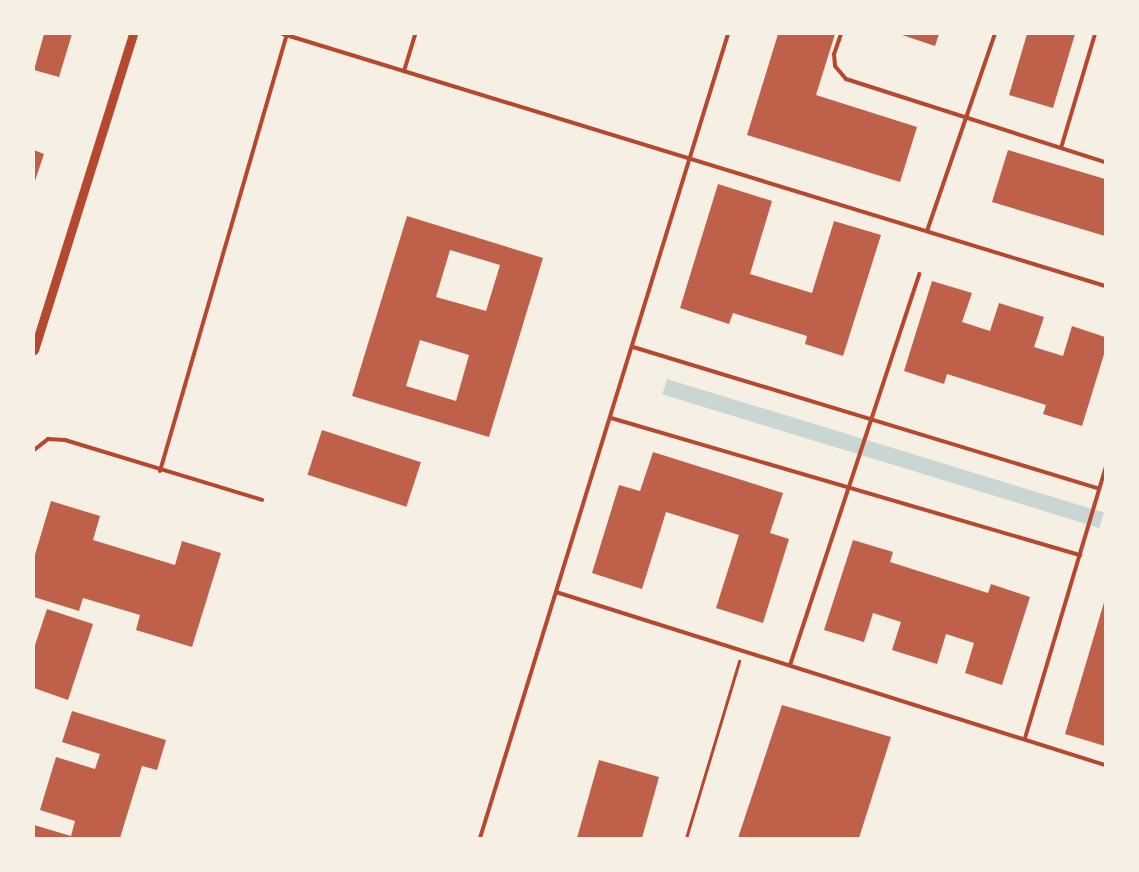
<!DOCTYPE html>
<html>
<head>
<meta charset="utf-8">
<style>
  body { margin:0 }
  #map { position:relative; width:1139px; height:872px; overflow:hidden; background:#f6efe4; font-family:"PT Sans Narrow",sans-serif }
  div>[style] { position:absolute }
  .water>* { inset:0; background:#c9d6d2; transform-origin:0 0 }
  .building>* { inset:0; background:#bf614a; transform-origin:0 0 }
  .path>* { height:3px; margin:-1.5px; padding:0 1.5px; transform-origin:1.5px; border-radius:1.5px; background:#b5482f }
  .service>* { height:4px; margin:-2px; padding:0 2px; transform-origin:2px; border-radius:2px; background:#b5482f }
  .tertiary>* { height:9px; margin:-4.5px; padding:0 4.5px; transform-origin:4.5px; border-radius:4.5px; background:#b5482f }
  span { translate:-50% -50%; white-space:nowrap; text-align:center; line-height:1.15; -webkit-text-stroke:5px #f6efe4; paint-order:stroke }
  .frame { position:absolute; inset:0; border:35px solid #f6efe4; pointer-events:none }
</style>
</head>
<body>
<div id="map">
  <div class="water">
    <div style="left:667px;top:379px;width:457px;height:16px;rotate:17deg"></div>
  </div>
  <div class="building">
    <div style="clip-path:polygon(44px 34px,72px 34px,59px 77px,34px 70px)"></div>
    <div style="clip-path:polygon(778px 34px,835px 34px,816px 95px,917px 127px,900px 182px,747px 135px)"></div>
    <div style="clip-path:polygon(899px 34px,939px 34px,935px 46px)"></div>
    <div style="clip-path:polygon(1027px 34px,1075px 34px,1053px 108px,1009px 95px)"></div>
    <div style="clip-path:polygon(34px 150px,44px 154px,34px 184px)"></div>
    <div style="clip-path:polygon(1008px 150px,1105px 179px,1105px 236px,992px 202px)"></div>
    <div style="clip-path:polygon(718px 184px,772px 201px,750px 274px,812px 293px,834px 221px,881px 235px,843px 356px,805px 344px,807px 336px,733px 313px,729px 324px,680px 308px)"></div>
    <div style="clip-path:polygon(evenodd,407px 216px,543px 258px,489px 437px,352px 396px,407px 216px,450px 250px,500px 265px,486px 311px,436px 297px,450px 250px,407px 216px,420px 340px,469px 355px,456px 401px,406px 386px,420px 340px)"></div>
    <div style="clip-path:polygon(932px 281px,972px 293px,962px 322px,990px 331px,999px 303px,1044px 317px,1034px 347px,1063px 356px,1072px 326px,1105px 337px,1105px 351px,1082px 426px,1043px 414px,1046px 405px,947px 374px,944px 384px,904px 371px)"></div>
    <div style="left:322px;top:430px;width:104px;height:47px;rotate:18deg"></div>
    <div style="clip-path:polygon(653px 452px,783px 493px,770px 533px,789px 539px,763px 623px,716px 608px,739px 535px,666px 512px,642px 589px,592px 573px,619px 485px,640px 491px)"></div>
    <div style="clip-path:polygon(51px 501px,100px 516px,93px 540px,175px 565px,182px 541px,221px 553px,192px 647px,136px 630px,140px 615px,83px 598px,79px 611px,34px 597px,34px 558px)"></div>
    <div style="clip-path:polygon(853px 540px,893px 552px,890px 562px,988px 593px,991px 584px,1030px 597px,1002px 685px,965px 673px,974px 643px,946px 634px,937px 664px,892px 650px,901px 622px,873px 613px,864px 642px,824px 630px)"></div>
    <div style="clip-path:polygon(1105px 599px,1105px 746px,1065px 734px)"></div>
    <div style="clip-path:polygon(47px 609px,93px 624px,68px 700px,34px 688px,34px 648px)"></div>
    <div style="clip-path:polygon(782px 705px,891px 737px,859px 838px,738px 838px)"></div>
    <div style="clip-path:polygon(72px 711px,166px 740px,157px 770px,142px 766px,120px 838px,34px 838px,34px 825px,71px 836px,75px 821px,40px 810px,56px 757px,95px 769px,100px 754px,62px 742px)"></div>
    <div style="clip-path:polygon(599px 760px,659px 777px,642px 838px,577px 838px)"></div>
  </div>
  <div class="path">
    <div style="left:686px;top:838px;width:185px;rotate:-73.3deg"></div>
  </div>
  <div class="service">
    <div style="left:283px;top:34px;width:860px;rotate:17.04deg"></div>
    <div style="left:841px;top:34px;width:21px;rotate:109deg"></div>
    <div style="left:834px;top:54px;width:12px;rotate:85deg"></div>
    <div style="left:835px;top:66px;width:17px;rotate:50deg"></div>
    <div style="left:846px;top:79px;width:272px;rotate:17.8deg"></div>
    <div style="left:404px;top:71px;width:39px;rotate:-73deg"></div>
    <div style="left:1061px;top:148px;width:119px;rotate:-73.4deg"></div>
    <div style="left:927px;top:231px;width:208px;rotate:-71deg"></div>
    <div style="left:633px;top:347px;width:487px;rotate:16.9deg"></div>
    <div style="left:611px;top:418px;width:489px;rotate:16.3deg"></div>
    <div style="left:34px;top:450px;width:18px;rotate:-38deg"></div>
    <div style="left:48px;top:439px;width:17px;rotate:3deg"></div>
    <div style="left:65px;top:440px;width:206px;rotate:16.9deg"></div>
    <div style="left:160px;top:471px;width:454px;rotate:-73.8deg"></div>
    <div style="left:556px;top:592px;width:576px;rotate:17.49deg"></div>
    <div style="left:790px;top:665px;width:412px;rotate:-71.7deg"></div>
    <div style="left:1025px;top:738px;width:281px;rotate:-73.4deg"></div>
    <div style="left:480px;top:838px;width:841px;rotate:-72.86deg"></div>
  </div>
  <div class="tertiary">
    <div style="left:34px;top:350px;width:331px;rotate:-72.6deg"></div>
  </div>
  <div class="frame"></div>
</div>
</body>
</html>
